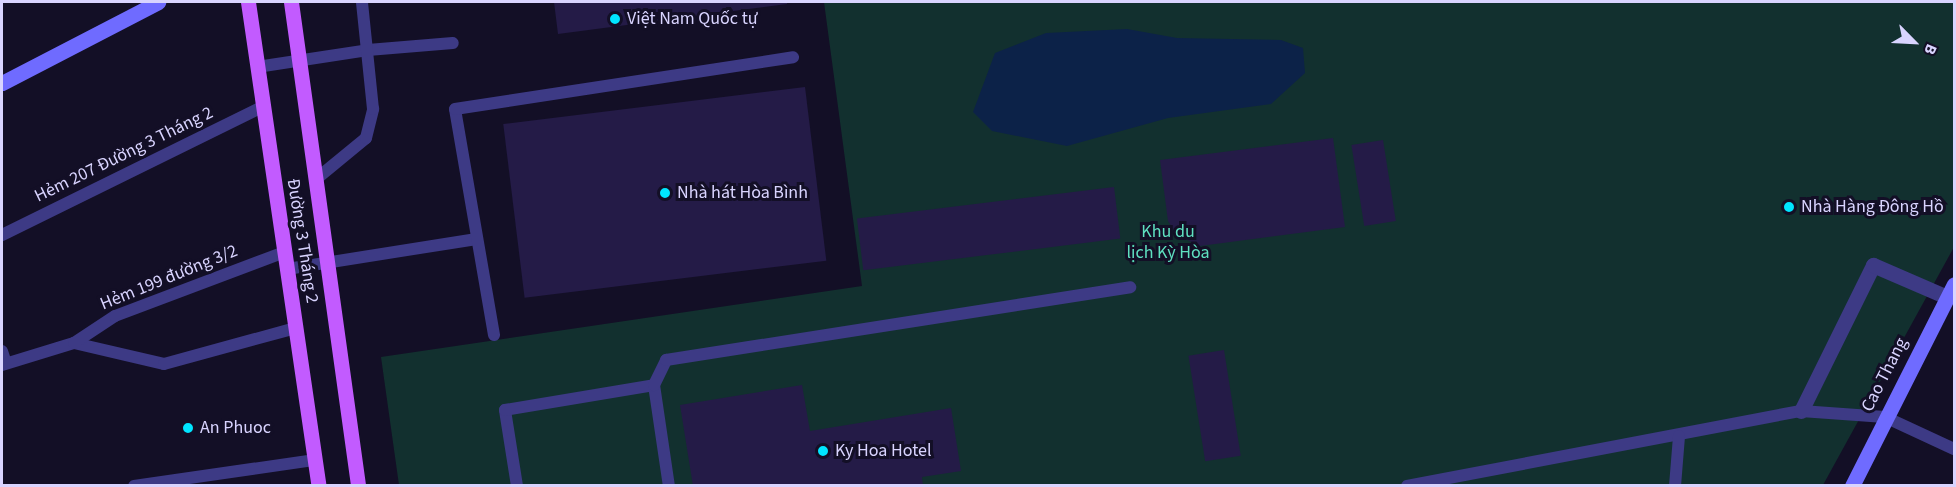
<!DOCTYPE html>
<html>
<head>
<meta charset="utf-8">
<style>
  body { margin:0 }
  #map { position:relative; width:1956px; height:487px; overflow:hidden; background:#130f26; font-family:"Source Sans 3",sans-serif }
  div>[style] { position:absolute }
  .green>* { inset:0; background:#12302f }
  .water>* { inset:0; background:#0c2248 }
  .building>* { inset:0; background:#241b47; transform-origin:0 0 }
  .lane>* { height:12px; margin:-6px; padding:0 6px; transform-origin:6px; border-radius:6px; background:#3d3a85 }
  .street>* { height:15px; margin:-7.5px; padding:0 7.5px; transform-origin:7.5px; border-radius:7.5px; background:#3d3a85 }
  .secondary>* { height:15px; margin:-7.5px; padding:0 7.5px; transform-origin:7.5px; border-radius:7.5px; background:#6f6bff }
  .primary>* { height:15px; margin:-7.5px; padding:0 7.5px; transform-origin:7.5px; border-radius:7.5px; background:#c25bff }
  .dots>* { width:16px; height:16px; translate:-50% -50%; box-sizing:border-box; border:3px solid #130f26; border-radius:50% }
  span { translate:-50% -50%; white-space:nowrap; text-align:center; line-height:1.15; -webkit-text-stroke:6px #130f26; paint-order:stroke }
  .poi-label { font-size:18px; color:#d9d4ff }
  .left { translate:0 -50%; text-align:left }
  .street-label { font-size:18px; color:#d9d4ff }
  .park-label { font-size:18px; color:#5fe0c0 }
  .frame { position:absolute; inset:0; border:3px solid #d9d4ff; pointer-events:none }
  .north { position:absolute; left:1884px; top:12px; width:60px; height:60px; -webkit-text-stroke:4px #130f26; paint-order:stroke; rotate:114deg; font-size:16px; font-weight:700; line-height:24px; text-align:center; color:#d9d4ff }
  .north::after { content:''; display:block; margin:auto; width:21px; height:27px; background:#d9d4ff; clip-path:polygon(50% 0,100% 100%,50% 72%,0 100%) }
</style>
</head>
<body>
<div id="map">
  <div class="green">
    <div style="clip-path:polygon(824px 2px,1954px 2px,1954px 247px,1823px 485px,399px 485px,381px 357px,862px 286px)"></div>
  </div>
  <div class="water">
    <div style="clip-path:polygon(1127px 29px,1177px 38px,1281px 40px,1303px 48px,1305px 73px,1271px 104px,1168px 118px,1067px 146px,992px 131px,973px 112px,995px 53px,1046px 33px)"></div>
  </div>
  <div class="building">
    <div style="clip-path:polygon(554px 2px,787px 2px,787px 4px,558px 34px)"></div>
    <div style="left:805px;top:87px;width:175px;height:304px;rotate:83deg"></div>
    <div style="clip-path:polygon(1333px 138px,1345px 227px,1200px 246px,1177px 235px,1168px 221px,1160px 160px)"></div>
    <div style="left:1383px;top:140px;width:82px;height:32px;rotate:81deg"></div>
    <div style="left:1114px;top:187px;width:52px;height:259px;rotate:83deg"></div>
    <div style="left:1224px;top:350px;width:107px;height:36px;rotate:81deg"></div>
    <div style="clip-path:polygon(802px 385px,810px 431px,951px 408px,961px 471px,922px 477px,923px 486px,693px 486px,680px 405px)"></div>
  </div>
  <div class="lane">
    <div style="left:257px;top:67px;width:112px;rotate:-8.7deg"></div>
    <div style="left:368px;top:50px;width:85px;rotate:-4.7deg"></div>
    <div style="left:315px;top:180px;width:66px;rotate:-39.5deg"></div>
    <div style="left:366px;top:138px;width:30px;rotate:-76deg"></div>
    <div style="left:373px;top:109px;width:108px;rotate:-95.9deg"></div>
    <div style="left:2px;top:235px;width:290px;rotate:-26.2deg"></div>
    <div style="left:287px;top:269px;width:192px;rotate:-9deg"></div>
    <div style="left:494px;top:335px;width:229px;rotate:-99.8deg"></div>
    <div style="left:455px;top:109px;width:342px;rotate:-8.7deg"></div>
    <div style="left:74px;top:343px;width:92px;rotate:13.1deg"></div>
    <div style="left:164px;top:364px;width:137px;rotate:-15.3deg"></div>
    <div style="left:2px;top:351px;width:13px;rotate:72deg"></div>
    <div style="left:2px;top:365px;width:75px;rotate:-17deg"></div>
    <div style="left:74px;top:343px;width:49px;rotate:-33.4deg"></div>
    <div style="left:115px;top:316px;width:181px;rotate:-20.7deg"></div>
    <div style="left:654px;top:385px;width:102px;rotate:81.6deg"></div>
    <div style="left:134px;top:486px;width:183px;rotate:-8.2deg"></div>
    <div style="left:517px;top:486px;width:77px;rotate:-99deg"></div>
    <div style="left:505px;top:410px;width:151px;rotate:-9.5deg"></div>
    <div style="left:654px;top:385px;width:28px;rotate:-64deg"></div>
    <div style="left:666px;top:360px;width:470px;rotate:-8.9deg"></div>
    <div style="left:1407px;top:486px;width:401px;rotate:-10.8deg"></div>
    <div style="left:1801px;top:411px;width:84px;rotate:4.1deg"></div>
    <div style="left:1885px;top:417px;width:76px;rotate:24.9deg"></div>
    <div style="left:1675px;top:486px;width:50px;rotate:-85.4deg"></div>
  </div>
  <div class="street">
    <div style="left:1801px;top:411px;width:163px;rotate:-63.7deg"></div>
    <div style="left:1873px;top:265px;width:81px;rotate:23.4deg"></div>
  </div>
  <div class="secondary">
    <div style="left:2px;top:83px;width:176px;rotate:-27.4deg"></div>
    <div style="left:1852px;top:486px;width:226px;rotate:-63.2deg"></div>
  </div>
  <div class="primary">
    <div style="left:248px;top:2px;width:489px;rotate:81.7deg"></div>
    <div style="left:291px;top:2px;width:489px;rotate:82.1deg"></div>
  </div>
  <div class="dots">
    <div style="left:615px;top:19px;background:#00e5ff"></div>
    <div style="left:665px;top:193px;background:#00e5ff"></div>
    <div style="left:1789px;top:207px;background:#00e5ff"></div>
    <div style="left:188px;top:428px;background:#00e5ff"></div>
    <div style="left:823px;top:451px;background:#00e5ff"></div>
  </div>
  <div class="poi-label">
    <span class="left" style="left:627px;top:19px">Việt Nam Quốc tự</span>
    <span class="left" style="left:677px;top:193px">Nhà hát Hòa Bình</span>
    <span class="left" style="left:1801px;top:207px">Nhà Hàng Đông Hồ</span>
    <span class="left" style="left:200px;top:428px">An Phuoc</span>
    <span class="left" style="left:835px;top:451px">Ky Hoa Hotel</span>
  </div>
  <div class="street-label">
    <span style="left:124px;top:155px;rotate:-26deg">Hẻm 207 Đường 3 Tháng 2</span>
    <span style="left:302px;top:241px;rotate:81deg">Đường 3 Tháng 2</span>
    <span style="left:169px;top:278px;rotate:-22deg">Hẻm 199 đường 3/2</span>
    <span style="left:1885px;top:375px;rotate:-63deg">Cao Thang</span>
  </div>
  <div class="park-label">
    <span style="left:1168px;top:243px">Khu du<br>lịch Kỳ Hòa</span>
  </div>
  <div class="frame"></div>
  <div class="north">B</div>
</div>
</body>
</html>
